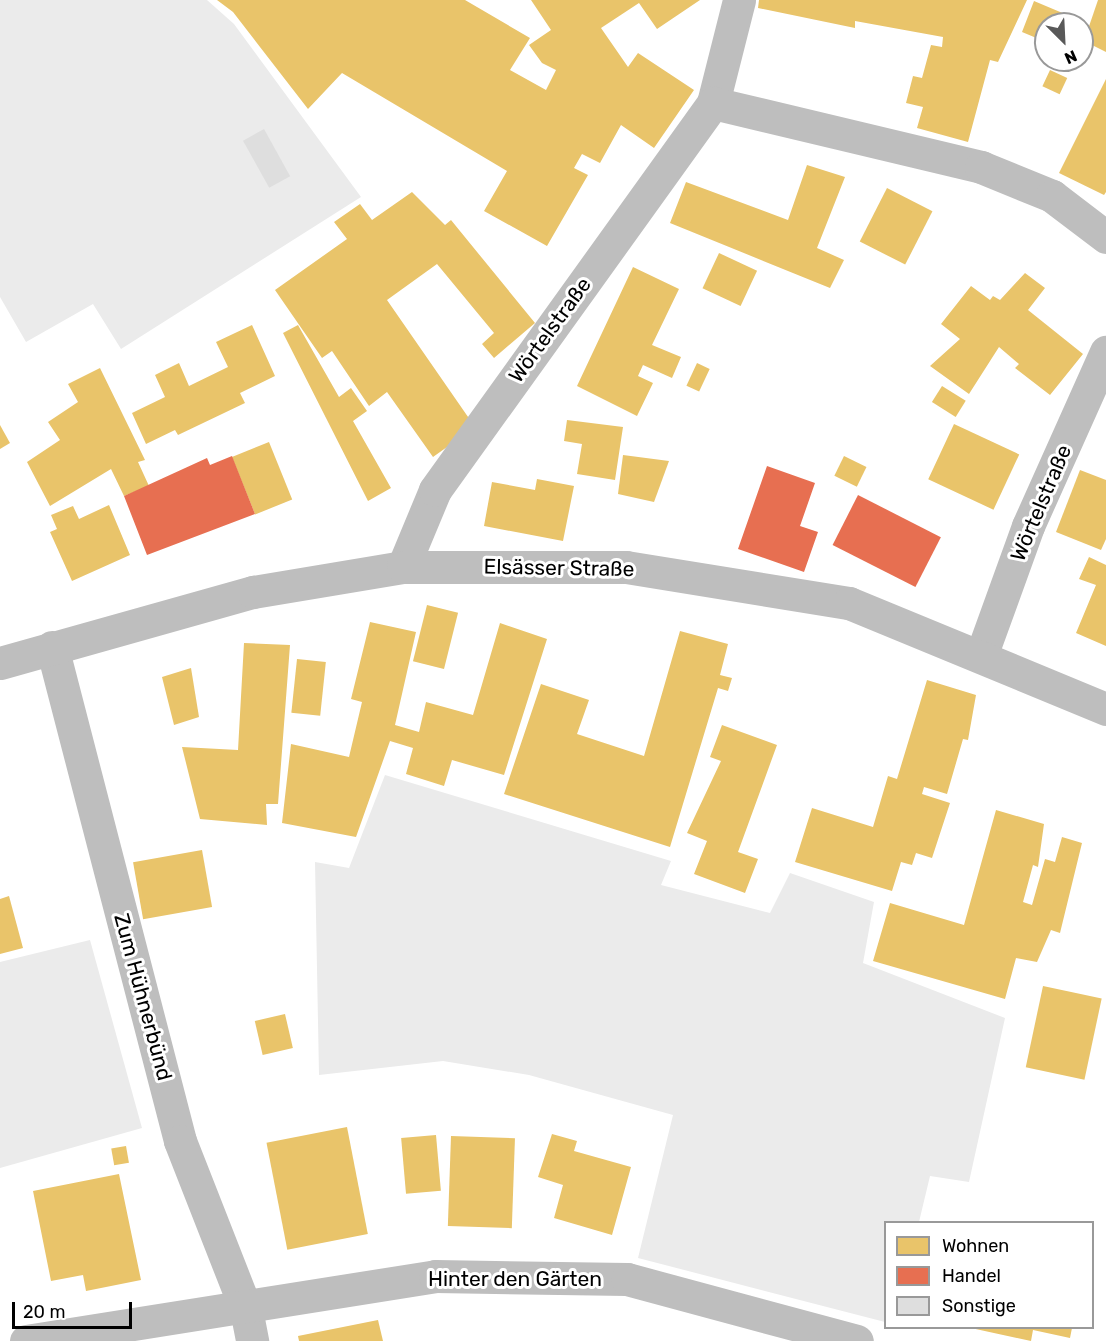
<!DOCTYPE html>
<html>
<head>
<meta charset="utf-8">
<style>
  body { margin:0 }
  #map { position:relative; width:1106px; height:1341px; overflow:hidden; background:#fff; font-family:Rubik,sans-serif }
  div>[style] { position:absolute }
  .green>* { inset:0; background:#ebebeb }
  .homes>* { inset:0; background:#e9c46a; transform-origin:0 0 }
  .shops>* { inset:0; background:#e76f51; transform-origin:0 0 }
  .building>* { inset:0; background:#dedede; transform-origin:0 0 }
  .minor>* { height:33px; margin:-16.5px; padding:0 16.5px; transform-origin:16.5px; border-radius:16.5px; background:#bebebe }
  .tertiary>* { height:33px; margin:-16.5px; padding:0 16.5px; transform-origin:16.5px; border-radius:16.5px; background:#bebebe }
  span { translate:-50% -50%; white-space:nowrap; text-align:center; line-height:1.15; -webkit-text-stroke:6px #fff; paint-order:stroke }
  .street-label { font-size:21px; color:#000 }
  .legend { position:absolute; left:884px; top:1221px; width:210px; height:108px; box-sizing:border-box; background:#fff; border:2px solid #999; margin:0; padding:8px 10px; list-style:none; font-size:18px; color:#000 }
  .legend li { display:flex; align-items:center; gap:12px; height:30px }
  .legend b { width:30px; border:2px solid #999 }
  .north { position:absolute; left:1034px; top:12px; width:60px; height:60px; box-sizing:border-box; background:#fff; border:2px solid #999; border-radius:50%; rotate:156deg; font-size:16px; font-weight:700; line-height:24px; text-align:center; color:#000 }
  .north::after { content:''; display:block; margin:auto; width:21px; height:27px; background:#595959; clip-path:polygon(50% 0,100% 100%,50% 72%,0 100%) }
  .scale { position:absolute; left:12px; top:1302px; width:120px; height:27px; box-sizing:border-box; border:3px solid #000; border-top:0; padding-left:8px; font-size:18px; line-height:21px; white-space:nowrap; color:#000; -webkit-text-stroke:4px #fff; paint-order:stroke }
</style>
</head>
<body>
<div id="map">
  <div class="green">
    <div style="clip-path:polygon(0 0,207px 0,234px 24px,361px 197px,121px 349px,93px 304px,26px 342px,0 297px)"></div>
    <div style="clip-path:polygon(385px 775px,671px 861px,661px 885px,770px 913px,790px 873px,874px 902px,863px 963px,1005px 1018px,969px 1182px,930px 1176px,919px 1222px,886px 1222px,885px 1322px,638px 1258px,673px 1115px,529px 1075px,443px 1061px,319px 1075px,315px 862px,349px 868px)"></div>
    <div style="clip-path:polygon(90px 940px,142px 1128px,0 1168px,0 962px)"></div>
  </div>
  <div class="homes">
    <div style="clip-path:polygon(217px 0,465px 0,530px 38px,510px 70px,546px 90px,556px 70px,542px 63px,529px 45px,551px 30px,531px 0,700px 0,657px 29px,639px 3px,601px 28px,628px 67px,638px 53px,694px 90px,654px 148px,621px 125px,600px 163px,582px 154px,574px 168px,588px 175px,547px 246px,484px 211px,507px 171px,342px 73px,308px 109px,233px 12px)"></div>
    <div style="clip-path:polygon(759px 0,1027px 0,998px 62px,990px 60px,968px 142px,917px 128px,923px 107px,906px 103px,913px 76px,922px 78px,931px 45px,942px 47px,943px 37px,855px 21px,855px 28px,758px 8px)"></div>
    <div style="clip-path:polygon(1098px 0,1106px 0,1106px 52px,1084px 41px)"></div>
    <div style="clip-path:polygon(1034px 1px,1072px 17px,1069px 24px,1046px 24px,1046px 42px,1022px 32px)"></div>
    <div style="left:1050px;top:70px;width:19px;height:18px;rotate:25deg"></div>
    <div style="clip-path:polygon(1106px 79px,1106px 192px,1104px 195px,1059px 173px)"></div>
    <div style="clip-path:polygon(807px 165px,845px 177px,817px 248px,844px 260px,830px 288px,670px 223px,686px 182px,788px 220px)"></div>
    <div style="left:887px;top:188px;width:51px;height:60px;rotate:27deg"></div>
    <div style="clip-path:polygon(412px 192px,445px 225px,451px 220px,535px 323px,494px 358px,482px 344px,494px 333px,437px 264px,387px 300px,475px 427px,433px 457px,387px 392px,369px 406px,332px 351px,322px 358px,275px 290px,347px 239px,334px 222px,360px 204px,372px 220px)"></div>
    <div style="left:719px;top:253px;width:42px;height:39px;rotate:25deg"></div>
    <div style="clip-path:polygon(633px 267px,679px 289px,652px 345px,681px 357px,672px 378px,643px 365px,638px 376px,653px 383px,637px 416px,577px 386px)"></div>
    <div style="clip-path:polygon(1025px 273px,1045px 288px,1028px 310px,1083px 354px,1050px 395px,1015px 368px,1019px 364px,999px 347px,969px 394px,930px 366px,960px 339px,941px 324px,971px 286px,990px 300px,993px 296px,1000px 300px)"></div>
    <div style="clip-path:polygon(252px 325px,275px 376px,240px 393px,245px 403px,178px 435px,175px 430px,146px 444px,132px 413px,165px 397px,155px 375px,179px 363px,189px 386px,228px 367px,216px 342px)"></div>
    <div style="clip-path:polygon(298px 325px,339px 397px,351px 388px,367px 411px,353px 421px,391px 488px,368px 501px,283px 333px)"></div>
    <div style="left:697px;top:363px;width:14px;height:25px;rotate:25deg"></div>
    <div style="clip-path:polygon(100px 368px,145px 460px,138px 462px,149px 486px,124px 496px,111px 469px,50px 506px,27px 462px,60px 440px,48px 422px,78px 402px,68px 384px)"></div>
    <div style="left:942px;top:386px;width:28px;height:19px;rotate:32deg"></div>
    <div style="clip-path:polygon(567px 420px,623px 427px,615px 480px,577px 474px,582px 444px,564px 441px)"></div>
    <div style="left:954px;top:424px;width:72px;height:61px;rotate:25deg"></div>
    <div style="clip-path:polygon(0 425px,10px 443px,0 449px)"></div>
    <div style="left:269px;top:442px;width:62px;height:40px;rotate:68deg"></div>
    <div style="clip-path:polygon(623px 455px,669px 461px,654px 502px,618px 494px)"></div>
    <div style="left:844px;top:456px;width:25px;height:22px;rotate:26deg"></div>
    <div style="clip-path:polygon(1080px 470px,1106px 480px,1106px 539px,1101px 550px,1056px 532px)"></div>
    <div style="clip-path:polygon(537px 479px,574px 486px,563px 541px,484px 526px,492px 482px,535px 490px)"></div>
    <div style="clip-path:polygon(109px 505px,130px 555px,72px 581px,50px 532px,57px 529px,51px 515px,73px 506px,79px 519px)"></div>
    <div style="clip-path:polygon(1089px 557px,1106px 565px,1106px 646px,1076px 633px,1096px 585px,1079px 579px)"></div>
    <div style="left:427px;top:605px;width:32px;height:58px;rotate:14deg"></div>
    <div style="clip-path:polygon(370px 622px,416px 632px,395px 725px,419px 732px,426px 702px,473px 715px,500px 623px,547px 639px,504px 775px,452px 760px,444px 786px,406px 774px,413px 748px,390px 741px,356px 837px,282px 823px,291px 744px,349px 757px,362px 702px,351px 699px)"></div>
    <div style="clip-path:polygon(680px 631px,728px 644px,720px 675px,732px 678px,728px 691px,718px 688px,670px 847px,504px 794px,541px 684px,589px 700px,577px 734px,644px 756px)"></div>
    <div style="clip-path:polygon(244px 643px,290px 645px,278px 804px,266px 804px,267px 825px,200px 819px,182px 747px,238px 750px)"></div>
    <div style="left:297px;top:659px;width:29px;height:54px;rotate:6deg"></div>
    <div style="clip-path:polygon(191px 668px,199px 717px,174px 725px,162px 677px)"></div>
    <div style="clip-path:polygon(927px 680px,976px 695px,968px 740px,963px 739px,947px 794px,924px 787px,922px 794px,950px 803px,932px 858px,916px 853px,912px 865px,901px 862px,892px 891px,795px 862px,812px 808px,873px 827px,888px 776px,897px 779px)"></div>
    <div style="clip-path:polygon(722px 725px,777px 745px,738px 852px,758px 859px,745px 893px,694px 874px,707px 841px,687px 833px,721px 761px,710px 757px)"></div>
    <div style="clip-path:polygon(996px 810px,1044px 824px,1038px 867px,1033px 865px,1023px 902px,1032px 905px,1045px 859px,1055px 862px,1062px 837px,1082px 843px,1060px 933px,1051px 930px,1037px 962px,1016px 958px,1005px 999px,873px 961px,890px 903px,964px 925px)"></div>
    <div style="left:202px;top:850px;width:58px;height:70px;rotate:80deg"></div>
    <div style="clip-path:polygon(9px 896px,23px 948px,0 954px,0 899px)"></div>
    <div style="left:1043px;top:986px;width:60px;height:83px;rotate:12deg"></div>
    <div style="left:285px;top:1014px;width:35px;height:31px;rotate:77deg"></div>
    <div style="left:347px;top:1127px;width:109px;height:82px;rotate:79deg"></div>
    <div style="clip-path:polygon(552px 1134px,577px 1141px,574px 1151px,631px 1167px,612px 1235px,554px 1218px,563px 1185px,538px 1177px)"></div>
    <div style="left:436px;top:1135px;width:56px;height:35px;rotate:85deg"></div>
    <div style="left:451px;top:1136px;width:64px;height:90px;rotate:2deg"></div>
    <div style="left:126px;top:1146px;width:17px;height:15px;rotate:80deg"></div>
    <div style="clip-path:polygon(119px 1174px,141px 1280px,86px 1291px,83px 1275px,51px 1281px,33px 1191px)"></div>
    <div style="clip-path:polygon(378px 1320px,383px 1341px,299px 1341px,298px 1336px)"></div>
    <div style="clip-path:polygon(971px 1328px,1072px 1328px,1070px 1338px,1033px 1330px,1031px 1341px)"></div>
  </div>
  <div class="shops">
    <div style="clip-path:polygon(232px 456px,255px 514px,147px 555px,124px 496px,207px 458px,210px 465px)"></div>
    <div style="clip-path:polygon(767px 466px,815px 483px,800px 526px,818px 532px,804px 572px,738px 549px)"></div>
    <div style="left:858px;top:495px;width:93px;height:56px;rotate:27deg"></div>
  </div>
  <div class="building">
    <div style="left:264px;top:129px;width:54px;height:24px;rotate:61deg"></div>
  </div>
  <div class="minor">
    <div style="left:713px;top:103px;width:106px;rotate:-75.8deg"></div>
    <div style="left:403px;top:567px;width:83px;rotate:-67.4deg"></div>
    <div style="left:435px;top:490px;width:477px;rotate:-54.3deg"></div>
    <div style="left:713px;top:103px;width:276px;rotate:13.4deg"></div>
    <div style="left:981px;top:167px;width:77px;rotate:22.2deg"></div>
    <div style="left:1052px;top:196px;width:68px;rotate:37.2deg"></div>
    <div style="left:52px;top:647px;width:510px;rotate:75.47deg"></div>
    <div style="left:180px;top:1141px;width:180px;rotate:68.6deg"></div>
    <div style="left:246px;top:1309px;width:33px;rotate:79deg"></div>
    <div style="left:981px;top:656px;width:138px;rotate:-70.1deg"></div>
    <div style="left:1028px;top:526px;width:191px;rotate:-65.9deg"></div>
    <div style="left:26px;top:1341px;width:414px;rotate:-9deg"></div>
    <div style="left:435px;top:1276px;width:192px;rotate:0.9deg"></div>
    <div style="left:627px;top:1279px;width:238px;rotate:15.1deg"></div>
  </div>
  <div class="tertiary">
    <div style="left:0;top:663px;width:263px;rotate:-15.7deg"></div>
    <div style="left:253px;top:592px;width:152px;rotate:-9.5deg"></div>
    <div style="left:403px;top:567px;width:223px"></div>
    <div style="left:626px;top:567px;width:226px;rotate:9.2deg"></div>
    <div style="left:849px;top:603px;width:278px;rotate:22.4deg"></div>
  </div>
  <div class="street-label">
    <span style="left:550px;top:330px;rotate:-54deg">Wörtelstraße</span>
    <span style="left:1041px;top:503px;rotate:-67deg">Wörtelstraße</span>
    <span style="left:559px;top:568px;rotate:1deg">Elsässer Straße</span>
    <span style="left:143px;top:997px;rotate:75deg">Zum Hühnerbünd</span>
    <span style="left:515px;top:1279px">Hinter den Gärten</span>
  </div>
  <ul class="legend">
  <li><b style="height:16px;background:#e9c46a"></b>Wohnen</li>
  <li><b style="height:16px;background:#e76f51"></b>Handel</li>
  <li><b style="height:16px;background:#dedede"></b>Sonstige</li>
  </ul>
  <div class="north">N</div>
  <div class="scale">20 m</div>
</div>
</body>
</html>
